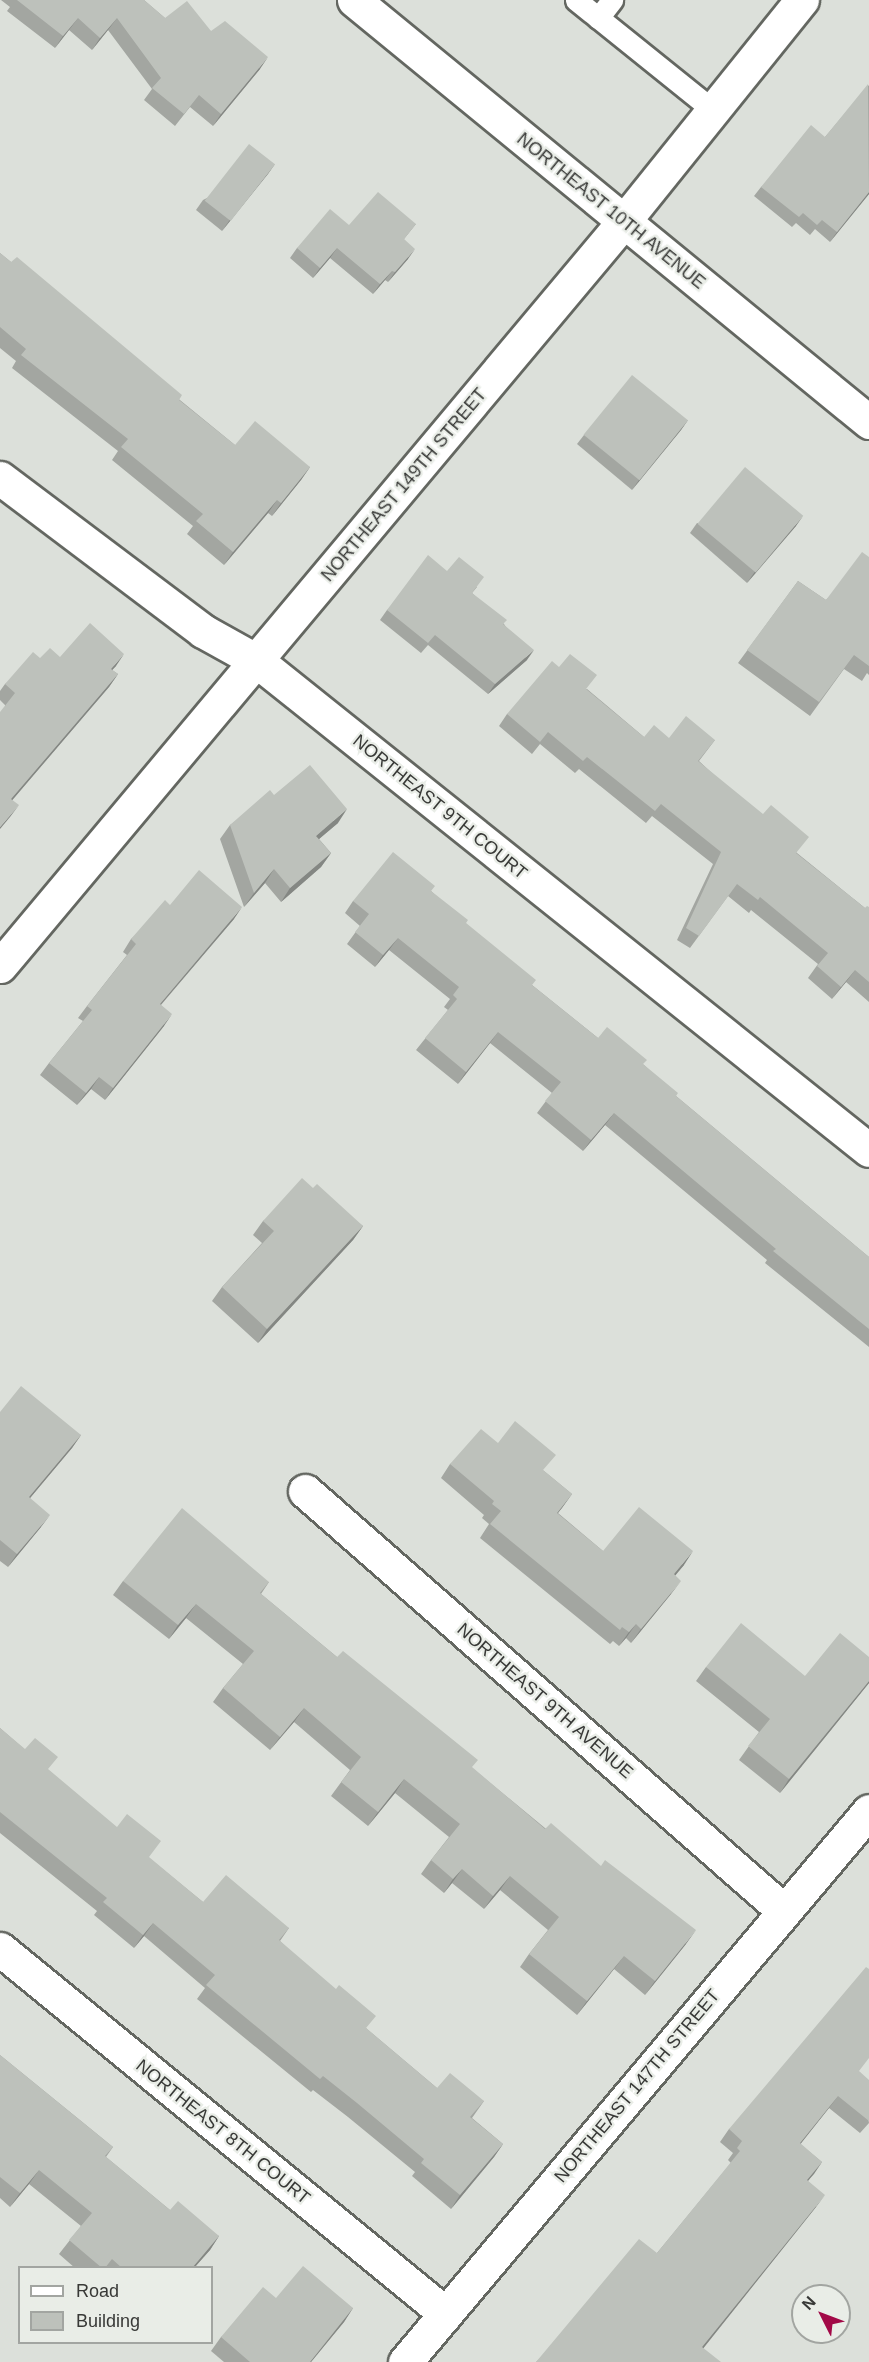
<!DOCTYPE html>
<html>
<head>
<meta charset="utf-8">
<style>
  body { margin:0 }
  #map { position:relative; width:869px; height:2362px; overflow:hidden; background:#dce0da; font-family:Helvetica,sans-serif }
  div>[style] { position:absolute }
  .roads { filter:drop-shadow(2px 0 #646761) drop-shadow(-2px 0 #646761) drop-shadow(0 2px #646761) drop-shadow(0 -2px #646761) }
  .service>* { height:21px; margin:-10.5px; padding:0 10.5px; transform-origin:10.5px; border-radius:10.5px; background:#fff }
  .minor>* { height:33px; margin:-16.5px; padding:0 16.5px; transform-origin:16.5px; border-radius:16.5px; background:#fff }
  .tertiary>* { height:33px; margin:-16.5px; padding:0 16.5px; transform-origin:16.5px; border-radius:16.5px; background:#fff }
  .wall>* { inset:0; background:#a3a6a1 }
  .shaded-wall>* { inset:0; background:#848783 }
  .building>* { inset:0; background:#bdc1bb; transform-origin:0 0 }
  span { translate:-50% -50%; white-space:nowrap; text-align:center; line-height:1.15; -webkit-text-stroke:4.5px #e9ede7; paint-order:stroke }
  .street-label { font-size:18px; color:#383937 }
  .legend { position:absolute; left:18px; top:2266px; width:195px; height:78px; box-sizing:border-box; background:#e9ede7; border:2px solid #a2a5a1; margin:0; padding:8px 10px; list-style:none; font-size:18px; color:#383937 }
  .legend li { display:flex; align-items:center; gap:12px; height:30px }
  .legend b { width:30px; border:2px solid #a2a5a1 }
  .north { position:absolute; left:791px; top:2284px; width:60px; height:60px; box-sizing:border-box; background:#e9ede7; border:2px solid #a2a5a1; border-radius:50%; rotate:312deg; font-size:16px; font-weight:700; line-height:24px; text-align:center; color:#383937 }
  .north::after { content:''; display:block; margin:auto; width:21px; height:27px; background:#a20947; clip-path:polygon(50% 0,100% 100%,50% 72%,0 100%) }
</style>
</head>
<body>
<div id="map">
  <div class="roads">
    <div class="service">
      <div style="left:576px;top:0;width:176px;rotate:38.8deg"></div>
      <div style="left:598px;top:18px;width:23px;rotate:-52deg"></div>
    </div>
    <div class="minor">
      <div style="left:0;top:478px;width:254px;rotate:37deg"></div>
      <div style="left:203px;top:631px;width:62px;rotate:29.1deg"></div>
      <div style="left:257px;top:661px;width:783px;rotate:38.63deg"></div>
      <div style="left:305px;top:1491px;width:637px;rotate:41.25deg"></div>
      <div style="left:0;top:1949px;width:576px;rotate:39.3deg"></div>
      <div style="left:405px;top:2362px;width:720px;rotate:-49.9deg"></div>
    </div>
    <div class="tertiary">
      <div style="left:354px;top:0;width:666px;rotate:39.33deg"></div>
      <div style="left:0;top:966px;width:972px;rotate:-50.05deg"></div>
      <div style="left:624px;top:221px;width:284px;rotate:-51.2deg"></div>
    </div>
  </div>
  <div class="wall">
    <div style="clip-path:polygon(1px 0,144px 0,165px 18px,211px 31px,260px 69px,213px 126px,190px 107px,175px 126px,144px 100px,152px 89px,108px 30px,92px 50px,69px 30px,55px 48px,7px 11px,10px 7px)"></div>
    <div style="clip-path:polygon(869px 85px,869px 194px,830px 242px,815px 229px,810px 235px,796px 223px,792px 227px,754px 196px,761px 187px,825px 137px)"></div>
    <div style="clip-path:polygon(275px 164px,222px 231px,196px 210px,203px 200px)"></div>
    <div style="clip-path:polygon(416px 224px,404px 239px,408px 259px,388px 282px,385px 280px,373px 294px,330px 258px,313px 278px,290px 258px,297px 248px,349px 225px)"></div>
    <div style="clip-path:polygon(0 253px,235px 445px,310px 467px,301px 480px,272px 516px,268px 513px,224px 565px,187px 534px,193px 526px,112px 460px,118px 451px,12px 368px,16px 361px,0 348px)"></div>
    <div style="clip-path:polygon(688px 420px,681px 430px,632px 490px,577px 444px,584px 435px)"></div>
    <div style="clip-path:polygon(697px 523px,796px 526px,747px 583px,690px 533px)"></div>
    <div style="clip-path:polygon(869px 557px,869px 675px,867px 673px,862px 681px,844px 669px,810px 716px,738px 663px,798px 581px,826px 600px)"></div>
    <div style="clip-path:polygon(447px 571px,477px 587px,472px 593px,504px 624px,527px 660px,488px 694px,428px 645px,421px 653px,380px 620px,387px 610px)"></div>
    <div style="clip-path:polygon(60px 657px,116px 666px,112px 670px,118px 674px,109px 687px,12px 800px,10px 817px,5px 705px,0 700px,0 691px,5px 684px,40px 658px)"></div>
    <div style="clip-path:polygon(587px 689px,644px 737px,715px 740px,699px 761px,797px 853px,865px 908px,869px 907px,869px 1002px,846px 982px,832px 999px,808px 978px,818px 964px,751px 910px,749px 913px,728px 896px,690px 948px,677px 940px,713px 864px,652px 816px,646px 823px,579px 769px,575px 773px,540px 744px,532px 754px,499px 726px,507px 714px)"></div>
    <div style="clip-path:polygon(274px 795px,338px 823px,319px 839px,331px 853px,321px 867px,281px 902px,265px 883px,244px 907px,220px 839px,230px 825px)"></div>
    <div style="clip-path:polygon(431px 891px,532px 985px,598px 1038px,644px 1065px,676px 1096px,869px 1257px,869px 1347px,765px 1263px,767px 1260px,605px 1125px,583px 1151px,537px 1113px,552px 1093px,490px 1043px,458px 1084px,416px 1050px,448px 1010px,444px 1007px,450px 999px,389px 950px,375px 967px,347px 944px,360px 926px,345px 913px,353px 901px)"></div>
    <div style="clip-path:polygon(170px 905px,234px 919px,161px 1005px,164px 1026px,105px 1100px,91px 1089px,77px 1105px,40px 1075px,49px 1063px,83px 1021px,78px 1018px,87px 1006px,127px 955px,123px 952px,131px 939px)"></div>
    <div style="clip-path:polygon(313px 1188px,363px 1226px,353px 1240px,258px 1343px,212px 1301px,222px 1287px,262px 1243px,253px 1235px,263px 1221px)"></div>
    <div style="clip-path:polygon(0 1412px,81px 1435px,72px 1448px,30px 1498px,41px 1527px,8px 1567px,0 1561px)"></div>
    <div style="clip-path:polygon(498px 1443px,544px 1471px,572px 1494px,558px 1513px,603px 1551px,684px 1565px,675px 1575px,671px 1594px,631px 1643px,626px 1638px,619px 1646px,613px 1641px,610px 1644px,480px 1538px,489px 1524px,482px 1518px,484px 1515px,441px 1478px,450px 1464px)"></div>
    <div style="clip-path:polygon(123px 1581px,269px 1582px,261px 1594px,337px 1657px,686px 1944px,645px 1995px,614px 1969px,577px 2015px,520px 1967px,529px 1954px,548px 1930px,500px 1890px,484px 1909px,452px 1883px,444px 1893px,421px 1874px,431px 1860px,449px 1837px,395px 1793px,368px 1826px,331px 1796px,350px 1770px,294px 1722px,270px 1750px,213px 1702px,223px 1688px,243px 1664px,186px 1618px,169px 1639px,113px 1595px)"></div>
    <div style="clip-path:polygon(869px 1657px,869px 1683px,780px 1793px,739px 1760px,759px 1732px,696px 1681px,706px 1667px,805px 1676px)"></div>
    <div style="clip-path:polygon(0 1728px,149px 1858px,203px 1902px,289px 1928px,280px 1941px,367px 2029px,437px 2088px,484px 2101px,472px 2118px,503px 2144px,494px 2157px,451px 2209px,412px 2176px,415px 2172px,348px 2117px,313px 2090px,311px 2092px,197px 1999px,205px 1988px,144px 1936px,134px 1948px,94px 1915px,97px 1911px,0 1833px)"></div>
    <div style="clip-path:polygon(0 2055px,113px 2147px,106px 2157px,170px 2210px,219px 2236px,210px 2250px,194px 2268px,75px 2268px,59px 2254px,81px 2226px,29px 2184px,10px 2207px,0 2198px)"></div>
    <div style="clip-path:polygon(860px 2072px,869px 2123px,860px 2133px,829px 2108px,800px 2144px,822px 2162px,808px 2181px,816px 2207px,703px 2348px,536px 2362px,657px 2253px,731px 2163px,728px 2160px,733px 2153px,720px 2142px,729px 2129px)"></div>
    <div style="clip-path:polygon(276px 2298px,353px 2308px,344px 2322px,311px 2362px,224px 2362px,211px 2351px,221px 2337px)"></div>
  </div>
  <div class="shaded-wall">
    <div style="clip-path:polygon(78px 18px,69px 30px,55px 48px,63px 36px)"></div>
    <div style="clip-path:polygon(117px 18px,108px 30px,92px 50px,100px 38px)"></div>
    <div style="clip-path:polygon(268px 57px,260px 69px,213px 126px,221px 114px)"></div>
    <div style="clip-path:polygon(275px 164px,268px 174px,222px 231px,229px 221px)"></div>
    <div style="clip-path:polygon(869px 192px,869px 194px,830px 242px,837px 232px)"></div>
    <div style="clip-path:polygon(337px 248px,330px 258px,313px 278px,320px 268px)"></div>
    <div style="clip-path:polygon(415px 249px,408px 259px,388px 282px,395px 272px)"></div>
    <div style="clip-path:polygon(392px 271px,385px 280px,373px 294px,380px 284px)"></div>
    <div style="clip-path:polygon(688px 420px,681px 430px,632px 490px,639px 480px)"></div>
    <div style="clip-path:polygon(310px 467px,301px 480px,272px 516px,281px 503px)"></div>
    <div style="clip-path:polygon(277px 500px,268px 513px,224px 565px,233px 552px)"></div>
    <div style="clip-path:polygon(803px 516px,796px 526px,747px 583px,754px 573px)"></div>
    <div style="clip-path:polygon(534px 650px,527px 660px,488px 694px,495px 684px)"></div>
    <div style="clip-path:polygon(124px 654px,116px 666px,102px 681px,111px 669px)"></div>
    <div style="clip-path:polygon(118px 674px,109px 687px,3px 811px,11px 799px)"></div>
    <div style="clip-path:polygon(19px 805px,10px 817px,0 829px,0 827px)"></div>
    <div style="clip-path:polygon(347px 809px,338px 823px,306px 850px,316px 836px)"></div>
    <div style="clip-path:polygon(331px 853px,321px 867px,281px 902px,290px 888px)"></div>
    <div style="clip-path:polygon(274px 869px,265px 883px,244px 907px,254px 893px)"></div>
    <div style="clip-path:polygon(242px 907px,234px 919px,151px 1016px,160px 1004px)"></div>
    <div style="clip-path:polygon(398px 938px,389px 950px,375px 967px,383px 955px)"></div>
    <div style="clip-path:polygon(855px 970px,846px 982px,832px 999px,841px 987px)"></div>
    <div style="clip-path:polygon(172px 1014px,164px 1026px,105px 1100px,113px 1088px)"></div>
    <div style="clip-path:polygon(498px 1032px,490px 1043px,458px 1084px,466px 1072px)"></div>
    <div style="clip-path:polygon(99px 1077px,91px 1089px,77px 1105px,86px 1093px)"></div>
    <div style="clip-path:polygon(614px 1113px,605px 1125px,583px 1151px,591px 1140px)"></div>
    <div style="clip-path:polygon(363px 1226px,353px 1240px,258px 1343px,267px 1329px)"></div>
    <div style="clip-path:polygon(81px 1435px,72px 1448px,20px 1510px,29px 1497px)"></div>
    <div style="clip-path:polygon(572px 1494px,562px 1508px,547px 1526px,557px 1513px)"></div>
    <div style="clip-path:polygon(50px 1515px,41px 1527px,8px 1567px,17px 1554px)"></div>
    <div style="clip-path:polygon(693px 1551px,684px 1565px,665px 1588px,674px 1574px)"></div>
    <div style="clip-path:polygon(681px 1581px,671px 1594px,631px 1643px,641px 1629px)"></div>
    <div style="clip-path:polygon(196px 1604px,186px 1618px,169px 1639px,178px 1625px)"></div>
    <div style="clip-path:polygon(636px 1624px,626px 1638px,619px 1646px,629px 1632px)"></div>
    <div style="clip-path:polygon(869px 1681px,869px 1683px,780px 1793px,789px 1779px)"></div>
    <div style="clip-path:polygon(304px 1708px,294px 1722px,270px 1750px,280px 1737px)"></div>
    <div style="clip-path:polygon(404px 1779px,395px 1793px,368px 1826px,378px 1812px)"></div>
    <div style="clip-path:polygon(462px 1869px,452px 1883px,444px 1893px,453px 1879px)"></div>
    <div style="clip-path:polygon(510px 1876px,500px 1890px,484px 1909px,493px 1896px)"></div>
    <div style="clip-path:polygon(153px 1923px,144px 1936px,134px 1948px,143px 1935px)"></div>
    <div style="clip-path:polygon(696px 1930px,686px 1944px,645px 1995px,655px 1981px)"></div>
    <div style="clip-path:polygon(624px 1956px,614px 1969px,577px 2015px,587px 2001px)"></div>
    <div style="clip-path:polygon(838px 2096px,829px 2108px,791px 2156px,800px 2143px)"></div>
    <div style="clip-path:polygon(503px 2144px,494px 2157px,451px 2209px,460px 2195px)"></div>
    <div style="clip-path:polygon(822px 2162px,814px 2174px,798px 2192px,807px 2180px)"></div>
    <div style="clip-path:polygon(39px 2170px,29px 2184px,10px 2207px,20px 2193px)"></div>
    <div style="clip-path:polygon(825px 2195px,816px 2207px,694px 2360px,702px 2347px)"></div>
    <div style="clip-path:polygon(219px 2236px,210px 2250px,194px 2268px,192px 2268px)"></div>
    <div style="clip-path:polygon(353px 2308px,344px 2322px,311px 2362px,310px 2362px)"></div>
  </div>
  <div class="building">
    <div style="clip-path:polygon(17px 0,144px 0,165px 18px,187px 1px,211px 31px,225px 21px,268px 57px,221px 114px,199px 95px,184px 114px,152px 88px,161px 78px,117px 18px,100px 38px,78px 18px,63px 36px)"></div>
    <div style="clip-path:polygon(868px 84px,869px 192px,837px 232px,822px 220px,817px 225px,803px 213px,799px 217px,761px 187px,811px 125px,825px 137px)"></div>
    <div style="left:249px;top:144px;width:33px;height:72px;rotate:38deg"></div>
    <div style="clip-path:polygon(378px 192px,416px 224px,404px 239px,415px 249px,395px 272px,392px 271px,380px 284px,337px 248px,320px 268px,297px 248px,330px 209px,349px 225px)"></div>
    <div style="clip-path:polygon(0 253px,11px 262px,17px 257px,182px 395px,179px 400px,235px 445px,255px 421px,310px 467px,281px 503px,277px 500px,233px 552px,196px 521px,203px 514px,121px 447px,128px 439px,21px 355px,26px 349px,0 327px)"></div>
    <div style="left:632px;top:375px;width:72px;height:77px;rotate:39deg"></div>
    <div style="left:745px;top:467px;width:76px;height:74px;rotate:40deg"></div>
    <div style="clip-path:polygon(862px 552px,869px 557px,869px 666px,854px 655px,819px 702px,747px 650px,798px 581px,826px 600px)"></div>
    <div style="clip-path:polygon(428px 555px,447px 571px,459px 557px,484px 577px,472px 593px,507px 620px,503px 624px,534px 650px,495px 684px,435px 635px,428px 643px,387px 610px)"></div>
    <div style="clip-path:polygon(90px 623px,124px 654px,111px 669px,118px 674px,11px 799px,19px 805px,0 827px,0 712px,15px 693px,5px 684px,33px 652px,40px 658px,50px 648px,60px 657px)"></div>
    <div style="clip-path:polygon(570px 654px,597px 675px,586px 689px,644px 737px,654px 725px,669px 738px,686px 716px,715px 740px,698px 761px,763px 814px,771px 805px,809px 837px,796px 853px,865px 908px,867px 906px,869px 907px,869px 982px,855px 970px,841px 987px,817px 966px,828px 953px,760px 897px,758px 900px,737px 884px,699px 936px,686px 928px,721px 852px,661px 804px,655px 811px,587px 757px,583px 761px,548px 732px,540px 742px,507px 714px,552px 661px,559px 667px)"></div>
    <div style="clip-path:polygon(310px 765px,347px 809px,316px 836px,331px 853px,290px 888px,274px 869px,254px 893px,230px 825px,270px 790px,274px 795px)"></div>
    <div style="clip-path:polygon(393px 852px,435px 886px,431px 891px,468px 920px,466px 923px,536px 980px,532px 985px,598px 1038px,607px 1027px,647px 1060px,643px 1064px,678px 1093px,676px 1096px,869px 1257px,869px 1329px,773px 1251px,776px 1249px,614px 1113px,591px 1140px,545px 1101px,561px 1082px,498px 1032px,466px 1072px,425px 1038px,457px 999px,453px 995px,459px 987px,398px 938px,383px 955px,355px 932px,369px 914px,353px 901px)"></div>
    <div style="clip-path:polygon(199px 870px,242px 907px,160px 1004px,172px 1014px,113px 1088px,99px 1077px,86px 1093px,49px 1063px,92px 1010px,87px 1006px,136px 944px,131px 939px,165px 900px,170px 905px)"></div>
    <div style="clip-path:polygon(302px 1178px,313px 1188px,317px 1184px,363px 1226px,267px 1329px,222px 1287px,274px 1231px,263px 1221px)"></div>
    <div style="clip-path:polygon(21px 1386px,81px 1435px,29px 1497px,50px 1515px,17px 1554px,0 1540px,0 1412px)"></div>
    <div style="clip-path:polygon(515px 1421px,556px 1455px,543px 1470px,572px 1494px,557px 1513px,603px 1551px,639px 1507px,693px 1551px,674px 1574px,681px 1581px,641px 1629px,636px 1624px,629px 1632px,622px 1627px,620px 1630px,490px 1524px,501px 1511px,492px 1504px,494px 1501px,450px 1464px,481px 1429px,498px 1443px)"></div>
    <div style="clip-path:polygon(182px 1508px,269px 1582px,260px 1593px,337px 1657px,343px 1651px,478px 1760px,472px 1767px,545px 1829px,551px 1823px,601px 1866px,605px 1860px,696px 1930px,655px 1981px,624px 1956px,587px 2001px,529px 1954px,559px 1917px,510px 1876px,493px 1896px,462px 1869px,453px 1879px,431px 1860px,460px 1824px,404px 1779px,378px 1812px,341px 1782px,361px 1757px,304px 1708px,280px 1737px,223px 1688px,254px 1651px,196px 1604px,178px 1625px,123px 1581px)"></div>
    <div style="clip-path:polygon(741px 1623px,805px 1676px,840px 1633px,869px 1657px,869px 1681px,789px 1779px,748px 1746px,770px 1719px,706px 1667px)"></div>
    <div style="clip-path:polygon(0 1728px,25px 1749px,35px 1738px,58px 1757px,48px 1769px,117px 1827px,127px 1814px,161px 1841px,149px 1857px,203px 1902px,226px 1875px,289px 1928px,279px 1940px,336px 1989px,339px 1985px,376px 2016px,366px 2028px,437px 2088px,450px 2073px,484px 2101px,470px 2117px,503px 2144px,460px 2195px,421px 2163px,424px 2159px,357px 2103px,323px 2076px,320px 2079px,206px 1985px,215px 1975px,153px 1923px,143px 1935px,103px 1902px,107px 1898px,0 1812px)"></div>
    <div style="clip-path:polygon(866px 1967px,869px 1969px,869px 2058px,859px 2071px,869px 2080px,869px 2121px,838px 2096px,800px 2143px,822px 2162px,807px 2180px,825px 2195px,702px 2347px,721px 2362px,536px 2362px,639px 2239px,657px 2253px,740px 2151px,737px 2148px,742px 2141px,729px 2129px)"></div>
    <div style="clip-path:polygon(0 2055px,113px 2147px,105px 2156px,170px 2210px,178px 2201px,219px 2236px,192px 2268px,122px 2268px,112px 2259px,105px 2268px,102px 2268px,69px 2240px,92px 2213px,39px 2170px,20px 2193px,0 2177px)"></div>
    <div style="clip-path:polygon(303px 2266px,353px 2308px,310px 2362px,250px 2362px,221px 2337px,263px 2287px,276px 2298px)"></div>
  </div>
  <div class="street-label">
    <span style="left:611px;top:211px;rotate:39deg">NORTHEAST 10TH AVENUE</span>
    <span style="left:404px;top:485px;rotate:-50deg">NORTHEAST 149TH STREET</span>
    <span style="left:440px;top:807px;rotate:39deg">NORTHEAST 9TH COURT</span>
    <span style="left:545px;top:1701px;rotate:41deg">NORTHEAST 9TH AVENUE</span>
    <span style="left:637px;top:2086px;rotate:-50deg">NORTHEAST 147TH STREET</span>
    <span style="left:223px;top:2132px;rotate:39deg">NORTHEAST 8TH COURT</span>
  </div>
  <ul class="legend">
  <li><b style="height:8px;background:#fff"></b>Road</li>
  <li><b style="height:16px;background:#bdc1bb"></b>Building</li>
  </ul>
  <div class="north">N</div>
</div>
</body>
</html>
